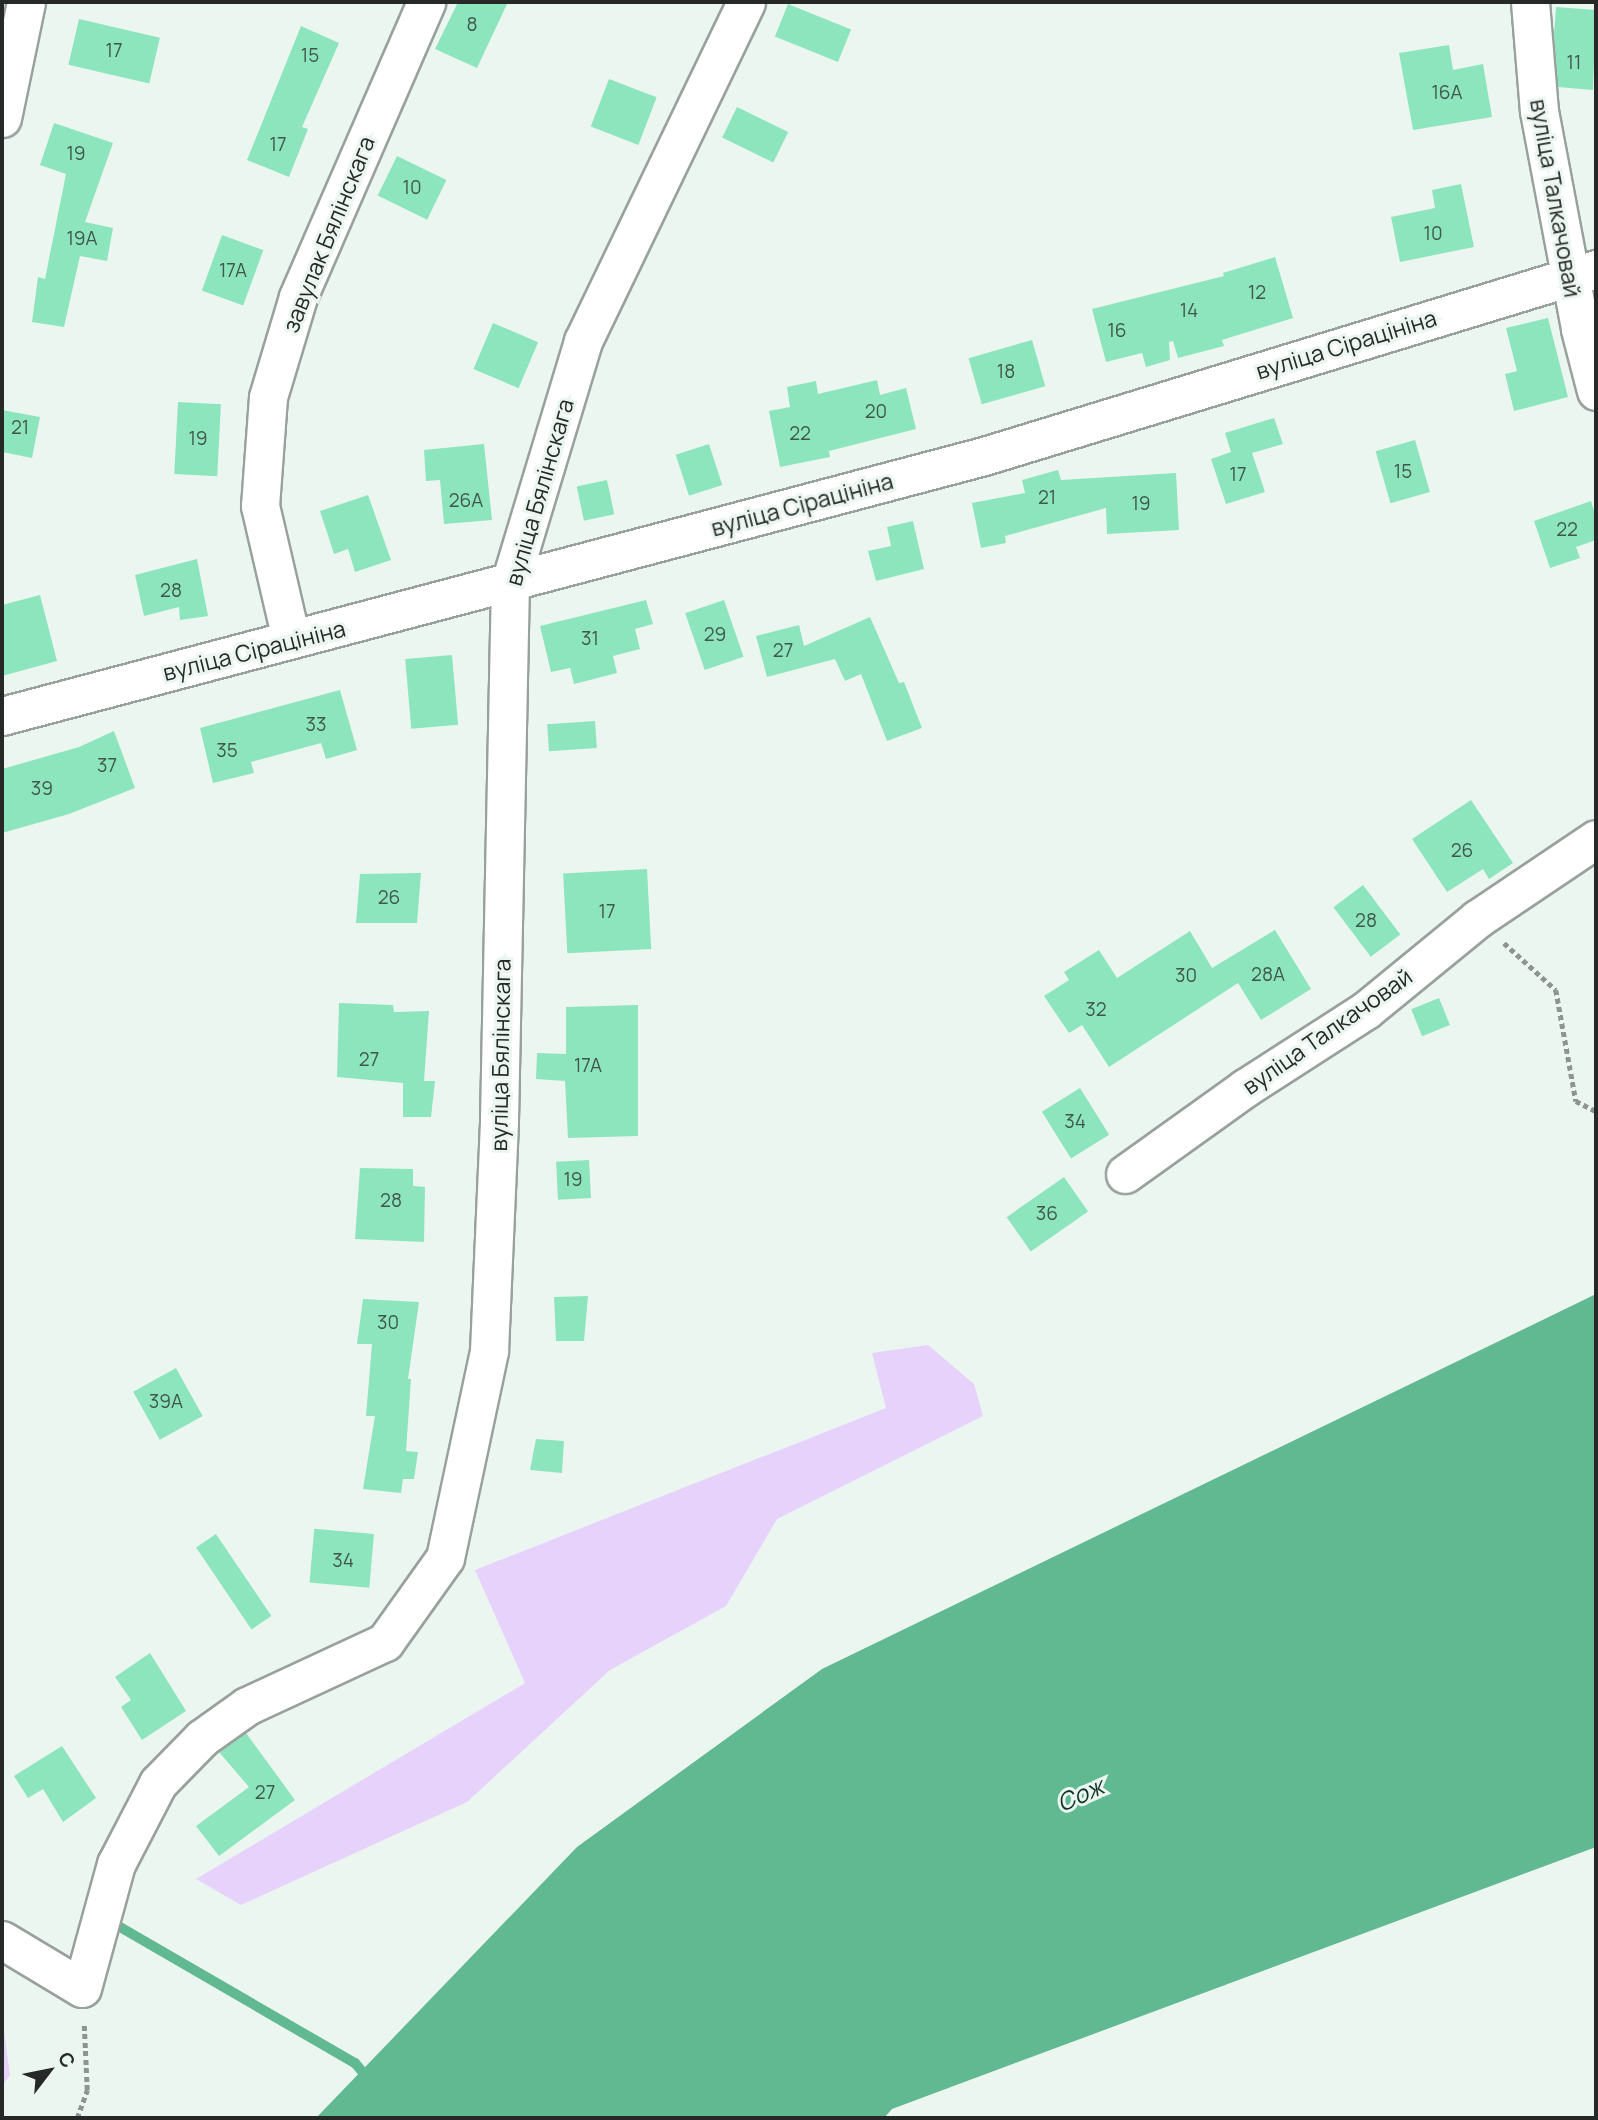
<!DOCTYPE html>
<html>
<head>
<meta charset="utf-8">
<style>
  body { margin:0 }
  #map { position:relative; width:1598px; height:2120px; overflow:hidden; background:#ecf6f1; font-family:Manrope,sans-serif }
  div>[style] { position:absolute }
  .green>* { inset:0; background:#e6d2fb }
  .water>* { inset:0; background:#61b992 }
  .stream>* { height:10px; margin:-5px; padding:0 5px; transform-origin:5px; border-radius:5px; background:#61b992 }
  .building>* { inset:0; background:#8de5bd; transform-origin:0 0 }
  .path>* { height:4.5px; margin-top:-2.25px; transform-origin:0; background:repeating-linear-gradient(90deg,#8d9491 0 5px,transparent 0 8.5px) }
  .roads { filter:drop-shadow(2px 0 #98a19c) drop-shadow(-2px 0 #98a19c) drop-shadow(0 2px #98a19c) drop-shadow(0 -2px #98a19c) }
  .minor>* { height:37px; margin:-18.5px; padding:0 18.5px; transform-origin:18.5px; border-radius:18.5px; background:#fff }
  span { translate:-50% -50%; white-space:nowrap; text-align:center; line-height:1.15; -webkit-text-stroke:6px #ecf6f1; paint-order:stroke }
  .number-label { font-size:19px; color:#40584c }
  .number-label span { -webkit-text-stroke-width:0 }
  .street-label { font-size:23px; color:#262927 }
  .water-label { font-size:24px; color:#0e3526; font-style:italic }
  .frame { position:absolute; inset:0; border:4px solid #262927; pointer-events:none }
  .north { position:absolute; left:14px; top:2036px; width:70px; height:70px; -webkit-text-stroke:5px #ecf6f1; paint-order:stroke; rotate:58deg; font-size:19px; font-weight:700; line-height:28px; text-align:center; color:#262927 }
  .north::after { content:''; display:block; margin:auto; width:24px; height:32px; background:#262927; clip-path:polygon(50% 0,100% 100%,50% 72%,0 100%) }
</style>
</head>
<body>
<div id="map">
  <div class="green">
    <div style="clip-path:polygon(928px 1345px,974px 1384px,983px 1416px,777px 1519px,726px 1606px,610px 1670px,467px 1802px,241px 1905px,196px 1879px,525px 1683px,475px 1570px,886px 1408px,872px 1353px)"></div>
    <div style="clip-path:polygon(2px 2017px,10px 2075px,2px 2086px)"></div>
  </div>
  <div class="water">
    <div style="clip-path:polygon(1596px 1294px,1596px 1847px,892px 2109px,884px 2118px,316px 2118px,577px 1847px,822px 1669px)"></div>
  </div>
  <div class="stream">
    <div style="left:120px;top:1927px;width:272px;rotate:30.1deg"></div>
    <div style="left:355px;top:2063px;width:23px;rotate:50deg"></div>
  </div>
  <div class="building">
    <div style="clip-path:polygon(458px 2px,508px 2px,477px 68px,435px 49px)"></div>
    <div style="left:788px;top:4px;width:68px;height:35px;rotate:22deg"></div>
    <div style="clip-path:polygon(1556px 7px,1596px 10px,1593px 90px,1558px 87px,1554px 36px)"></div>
    <div style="left:79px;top:19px;width:83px;height:47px;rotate:13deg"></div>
    <div style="clip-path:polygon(301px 26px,339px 43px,302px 127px,308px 129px,289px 177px,247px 160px)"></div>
    <div style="clip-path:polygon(1449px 45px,1453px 70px,1483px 64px,1492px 117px,1413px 130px,1399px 53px)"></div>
    <div style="left:609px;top:79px;width:51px;height:51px;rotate:21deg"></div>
    <div style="left:737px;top:107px;width:57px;height:34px;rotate:26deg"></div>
    <div style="clip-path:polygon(54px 123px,113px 143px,85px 222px,113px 228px,107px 261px,80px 256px,64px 327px,32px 322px,38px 277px,45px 279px,66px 174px,40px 165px)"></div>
    <div style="left:397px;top:156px;width:55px;height:44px;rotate:26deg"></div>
    <div style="clip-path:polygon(1461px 184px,1474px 247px,1400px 262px,1391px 217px,1435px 208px,1432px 190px)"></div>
    <div style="left:222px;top:235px;width:44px;height:59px;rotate:20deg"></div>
    <div style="clip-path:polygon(1275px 257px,1293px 318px,1222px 340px,1224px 346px,1178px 358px,1173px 341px,1169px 342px,1170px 360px,1146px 367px,1142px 353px,1106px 362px,1092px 309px,1224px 276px,1223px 273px)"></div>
    <div style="clip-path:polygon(1548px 318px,1568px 397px,1514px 411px,1505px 374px,1517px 371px,1506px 328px)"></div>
    <div style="left:493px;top:323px;width:49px;height:50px;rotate:23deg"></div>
    <div style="left:1032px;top:340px;width:48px;height:66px;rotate:74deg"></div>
    <div style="clip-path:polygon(877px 380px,880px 395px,906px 388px,916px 429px,829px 451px,830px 457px,780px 467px,769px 411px,790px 407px,787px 387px,816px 381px,818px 394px)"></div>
    <div style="left:178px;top:402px;width:43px;height:72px;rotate:3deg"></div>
    <div style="clip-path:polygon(2px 410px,40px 417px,32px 458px,2px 452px)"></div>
    <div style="clip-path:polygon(1274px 418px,1283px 444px,1252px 453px,1265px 492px,1226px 504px,1211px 459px,1231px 452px,1225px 433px)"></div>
    <div style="left:1415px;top:440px;width:54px;height:41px;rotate:74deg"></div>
    <div style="clip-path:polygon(484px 444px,492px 520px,444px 524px,440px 480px,426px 481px,424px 450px)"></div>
    <div style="left:709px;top:444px;width:43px;height:35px;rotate:72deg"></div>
    <div style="clip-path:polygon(1058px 470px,1061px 480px,1176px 473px,1179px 530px,1107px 534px,1106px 508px,1005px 536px,1006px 543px,981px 548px,972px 503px,1025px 493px,1022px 480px)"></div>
    <div style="left:607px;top:480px;width:35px;height:31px;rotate:78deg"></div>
    <div style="clip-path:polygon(368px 495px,391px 560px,355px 572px,348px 549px,334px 554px,320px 511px)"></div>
    <div style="clip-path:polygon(1591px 501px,1596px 517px,1596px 540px,1576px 547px,1580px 558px,1550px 568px,1534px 521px)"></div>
    <div style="clip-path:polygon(913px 521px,924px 569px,876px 581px,868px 551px,891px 546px,887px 527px)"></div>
    <div style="clip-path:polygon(197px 559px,208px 616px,180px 620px,179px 607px,144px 616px,135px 575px)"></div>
    <div style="clip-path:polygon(40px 595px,57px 661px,2px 676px,2px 605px)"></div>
    <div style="clip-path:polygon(646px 600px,653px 624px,635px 629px,640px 649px,613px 656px,617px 673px,574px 684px,570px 668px,551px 672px,540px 626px)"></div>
    <div style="left:724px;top:600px;width:60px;height:41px;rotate:71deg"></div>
    <div style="clip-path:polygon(870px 617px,899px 683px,904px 682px,922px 728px,887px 741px,861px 674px,845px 681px,835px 659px,767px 677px,756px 636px,799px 625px,804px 646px)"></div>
    <div style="left:452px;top:655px;width:70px;height:47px;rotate:85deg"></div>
    <div style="clip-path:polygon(340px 690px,357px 750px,326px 759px,321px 743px,251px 762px,254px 773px,213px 783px,200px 728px)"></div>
    <div style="left:595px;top:721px;width:27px;height:48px;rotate:86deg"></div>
    <div style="clip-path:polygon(114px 731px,135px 788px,69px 814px,2px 833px,2px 769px,79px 747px)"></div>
    <div style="clip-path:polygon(1471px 800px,1513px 863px,1489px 879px,1483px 869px,1447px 892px,1412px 839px)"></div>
    <div style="left:647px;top:869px;width:80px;height:84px;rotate:87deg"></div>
    <div style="clip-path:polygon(421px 873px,417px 923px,356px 923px,360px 874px)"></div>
    <div style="left:1363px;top:885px;width:62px;height:37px;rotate:53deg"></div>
    <div style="clip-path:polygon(1275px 930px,1311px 989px,1261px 1020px,1238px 983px,1109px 1067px,1082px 1025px,1069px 1033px,1044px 996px,1069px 980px,1064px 972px,1099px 950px,1117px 978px,1190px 931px,1212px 968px)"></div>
    <div style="left:1439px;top:998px;width:29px;height:30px;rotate:68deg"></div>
    <div style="clip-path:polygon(339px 1003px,393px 1005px,394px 1012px,429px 1011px,424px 1081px,435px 1081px,431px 1117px,403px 1117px,403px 1083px,337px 1077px)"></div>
    <div style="clip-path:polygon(638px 1005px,638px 1136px,568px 1138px,565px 1081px,536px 1079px,537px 1053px,566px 1054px,566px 1007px)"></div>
    <div style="left:1080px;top:1088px;width:55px;height:45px;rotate:58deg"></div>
    <div style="left:589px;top:1160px;width:38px;height:33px;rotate:87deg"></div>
    <div style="clip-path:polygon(360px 1168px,413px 1169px,413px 1186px,425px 1187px,424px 1242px,355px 1239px)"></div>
    <div style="left:1064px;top:1177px;width:42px;height:70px;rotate:55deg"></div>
    <div style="clip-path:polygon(588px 1296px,584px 1341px,556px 1341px,554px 1297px)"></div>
    <div style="clip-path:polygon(363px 1299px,419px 1302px,408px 1379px,411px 1379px,406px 1451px,418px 1452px,414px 1479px,403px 1479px,401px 1493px,363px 1489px,375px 1416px,366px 1416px,372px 1344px,357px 1344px)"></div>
    <div style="left:176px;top:1368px;width:55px;height:49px;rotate:61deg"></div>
    <div style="clip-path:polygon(536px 1439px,564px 1441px,562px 1473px,530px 1470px)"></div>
    <div style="left:216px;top:1534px;width:99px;height:24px;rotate:56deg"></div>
    <div style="left:374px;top:1534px;width:54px;height:60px;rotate:95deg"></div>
    <div style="clip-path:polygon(150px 1653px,186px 1711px,142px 1740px,121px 1707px,131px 1700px,115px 1677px)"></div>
    <div style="clip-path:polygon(246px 1733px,295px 1800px,219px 1856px,196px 1826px,249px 1787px,219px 1752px)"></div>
    <div style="clip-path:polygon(62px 1746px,96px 1798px,63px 1822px,43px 1789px,28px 1798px,14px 1776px)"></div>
  </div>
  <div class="path">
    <div style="left:1504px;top:943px;width:70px;rotate:42.1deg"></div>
    <div style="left:1556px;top:990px;width:113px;rotate:79.8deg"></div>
    <div style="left:1576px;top:1101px;width:22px;rotate:27deg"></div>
    <div style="left:77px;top:2118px;width:30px;rotate:-70deg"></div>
    <div style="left:87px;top:2090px;width:66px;rotate:-92.6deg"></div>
  </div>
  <div class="roads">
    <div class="minor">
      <div style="left:1530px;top:2px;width:109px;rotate:85.3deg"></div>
      <div style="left:1539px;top:111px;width:222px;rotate:79.3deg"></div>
      <div style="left:1580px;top:329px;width:64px;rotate:75.5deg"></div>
      <div style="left:2px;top:118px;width:118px;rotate:-78.3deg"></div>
      <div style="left:291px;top:639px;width:137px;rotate:-103.1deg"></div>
      <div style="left:260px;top:506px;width:109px;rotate:-85.8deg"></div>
      <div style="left:268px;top:397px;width:104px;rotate:-73.3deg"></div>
      <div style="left:298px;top:297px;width:322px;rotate:-66.5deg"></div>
      <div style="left:2px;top:716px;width:1016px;rotate:-14.83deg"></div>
      <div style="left:984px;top:456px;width:640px;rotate:-16.99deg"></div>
      <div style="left:1125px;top:1174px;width:148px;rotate:-35.6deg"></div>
      <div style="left:1245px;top:1088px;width:144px;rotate:-32.8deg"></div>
      <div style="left:1366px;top:1010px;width:144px;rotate:-39.3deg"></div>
      <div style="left:1477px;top:919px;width:143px;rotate:-33.9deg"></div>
      <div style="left:2px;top:1940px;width:93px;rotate:31deg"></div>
      <div style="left:82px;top:1988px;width:129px;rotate:-74.7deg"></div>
      <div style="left:116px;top:1864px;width:91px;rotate:-62.6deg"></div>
      <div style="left:158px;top:1783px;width:63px;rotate:-45.6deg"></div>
      <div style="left:202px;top:1738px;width:55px;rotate:-35.4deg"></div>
      <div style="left:247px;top:1706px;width:152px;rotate:-24.9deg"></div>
      <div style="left:385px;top:1642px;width:103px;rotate:-54.5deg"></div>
      <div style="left:445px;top:1558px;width:212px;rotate:-78deg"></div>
      <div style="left:489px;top:1351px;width:231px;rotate:-87.5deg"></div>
      <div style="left:499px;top:1120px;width:537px;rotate:-88.83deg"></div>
      <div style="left:510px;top:583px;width:253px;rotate:-73.2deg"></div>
      <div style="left:583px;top:341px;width:376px;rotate:-64.3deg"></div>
    </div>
  </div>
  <div class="number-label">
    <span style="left:472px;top:25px">8</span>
    <span style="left:114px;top:51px">17</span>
    <span style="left:310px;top:56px">15</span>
    <span style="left:1574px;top:63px">11</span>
    <span style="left:1447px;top:93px">16А</span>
    <span style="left:278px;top:145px">17</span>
    <span style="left:76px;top:154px">19</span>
    <span style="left:412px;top:188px">10</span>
    <span style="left:1433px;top:234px">10</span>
    <span style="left:82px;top:239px">19А</span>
    <span style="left:233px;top:271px">17А</span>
    <span style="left:1257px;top:293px">12</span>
    <span style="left:1189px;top:311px">14</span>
    <span style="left:1117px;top:331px">16</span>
    <span style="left:1006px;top:372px">18</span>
    <span style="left:876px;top:412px">20</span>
    <span style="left:20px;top:428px">21</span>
    <span style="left:800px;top:434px">22</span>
    <span style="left:198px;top:439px">19</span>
    <span style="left:1403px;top:472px">15</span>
    <span style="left:1238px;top:475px">17</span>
    <span style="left:1047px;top:498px">21</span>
    <span style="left:466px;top:501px">26А</span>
    <span style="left:1141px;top:504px">19</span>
    <span style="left:1567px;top:530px">22</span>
    <span style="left:171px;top:591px">28</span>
    <span style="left:715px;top:635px">29</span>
    <span style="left:590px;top:639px">31</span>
    <span style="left:783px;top:651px">27</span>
    <span style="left:316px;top:725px">33</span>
    <span style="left:227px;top:751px">35</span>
    <span style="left:107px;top:766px">37</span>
    <span style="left:42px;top:789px">39</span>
    <span style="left:1462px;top:851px">26</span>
    <span style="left:389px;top:898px">26</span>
    <span style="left:607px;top:912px">17</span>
    <span style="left:1366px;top:921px">28</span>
    <span style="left:1268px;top:975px">28А</span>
    <span style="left:1186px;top:976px">30</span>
    <span style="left:1096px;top:1010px">32</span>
    <span style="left:369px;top:1060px">27</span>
    <span style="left:588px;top:1066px">17А</span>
    <span style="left:1075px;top:1122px">34</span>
    <span style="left:573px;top:1180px">19</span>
    <span style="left:391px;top:1201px">28</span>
    <span style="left:1047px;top:1214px">36</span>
    <span style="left:388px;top:1323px">30</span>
    <span style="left:166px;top:1402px">39А</span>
    <span style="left:343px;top:1561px">34</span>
    <span style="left:265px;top:1793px">27</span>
  </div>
  <div class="street-label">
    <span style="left:1556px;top:198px;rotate:80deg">вуліца Талкачовай</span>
    <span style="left:328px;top:234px;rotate:-68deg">завулак Бялінскага</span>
    <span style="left:1346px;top:344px;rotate:-17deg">вуліца Сірацініна</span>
    <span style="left:539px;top:492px;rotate:-74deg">вуліца Бялінскага</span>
    <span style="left:802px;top:504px;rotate:-15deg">вуліца Сірацініна</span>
    <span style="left:254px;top:650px;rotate:-14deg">вуліца Сірацініна</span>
    <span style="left:1327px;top:1031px;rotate:-35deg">вуліца Талкачовай</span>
    <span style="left:500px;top:1055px;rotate:-89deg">вуліца Бялінскага</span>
  </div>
  <div class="water-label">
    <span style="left:1080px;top:1794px;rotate:-24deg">Сож</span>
  </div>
  <div class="frame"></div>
  <div class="north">С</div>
</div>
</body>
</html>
